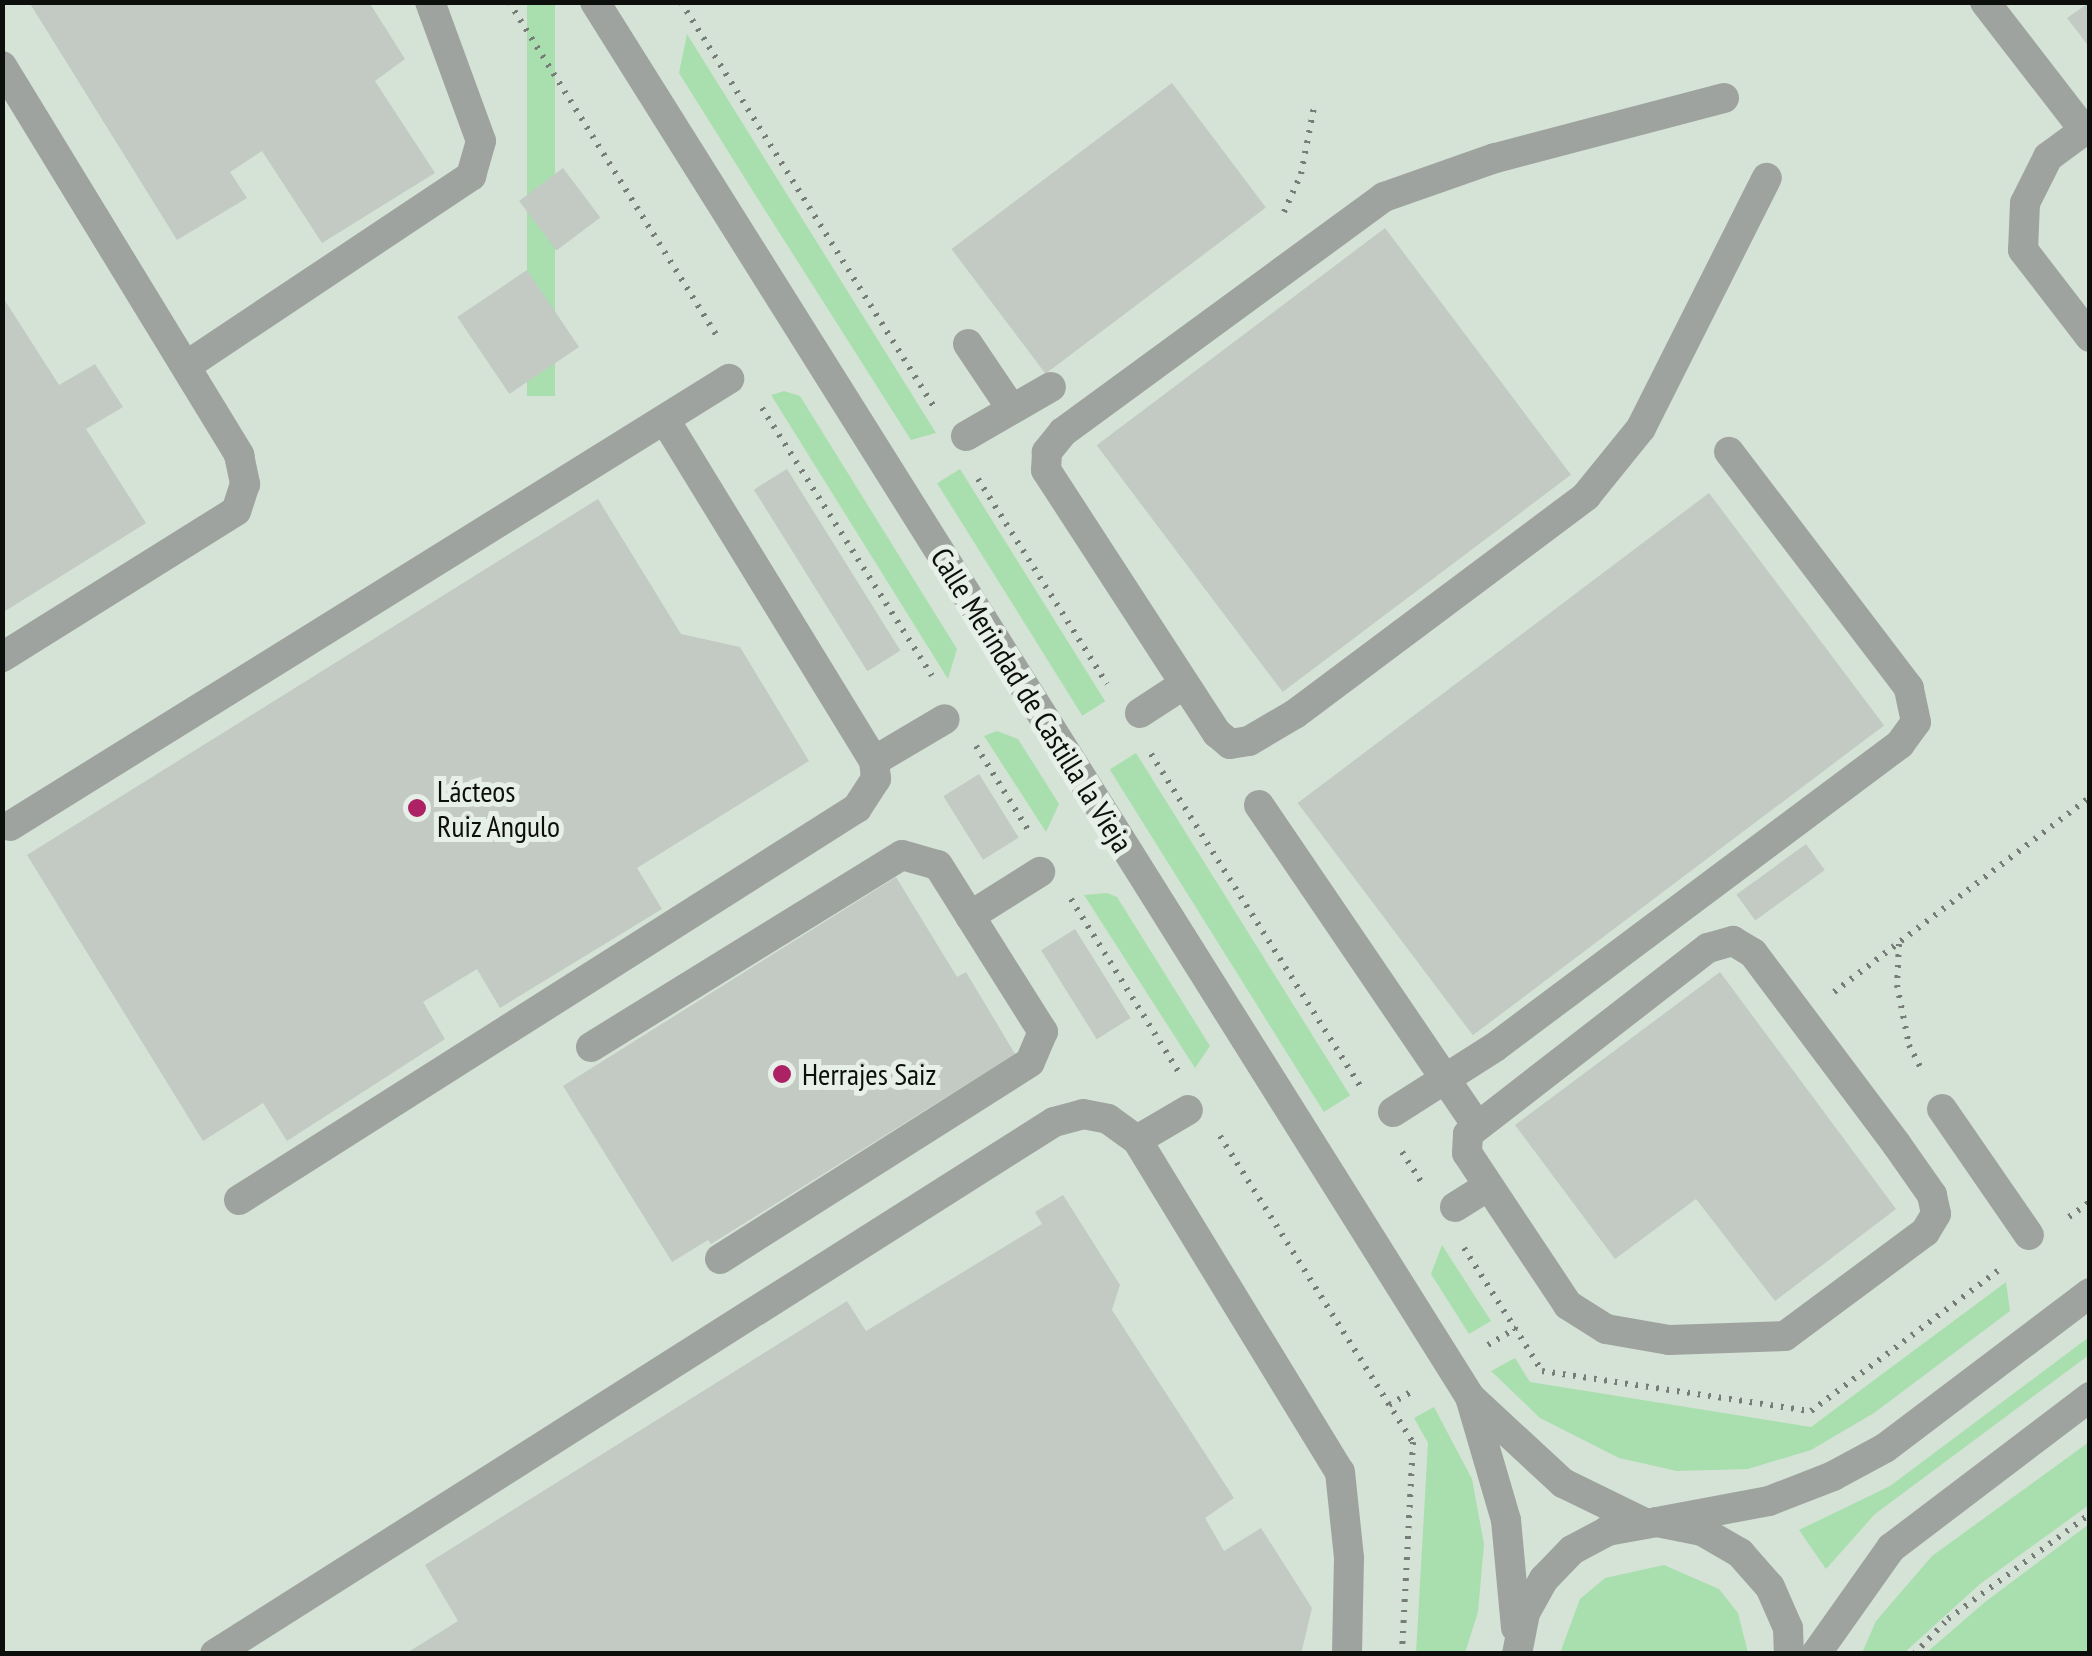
<!DOCTYPE html>
<html>
<head>
<meta charset="utf-8">
<style>
  body { margin:0 }
  #map { position:relative; width:2092px; height:1656px; overflow:hidden; background:#e7f0e8; font-family:"PT Sans Narrow",sans-serif }
  div>[style] { position:absolute }
  .built>* { inset:0; background:#d5e3d6 }
  .green>* { inset:0; background:#a9dfae; transform-origin:0 0 }
  .building>* { inset:0; background:#c2cac3; transform-origin:0 0 }
  .path>* { height:6px; margin-top:-3px; transform-origin:0; background:repeating-linear-gradient(90deg,#777c78 0 2.5px,transparent 0 10.5px) }
  .service>* { height:30px; margin:-15px; padding:0 15px; transform-origin:15px; border-radius:15px; background:#9fa39f }
  .minor>* { height:30px; margin:-15px; padding:0 15px; transform-origin:15px; border-radius:15px; background:#9fa39f }
  .dots>* { width:28px; height:28px; translate:-50% -50%; box-sizing:border-box; border:5px solid #e7f0e8; border-radius:50% }
  span { translate:-50% -50%; white-space:nowrap; text-align:center; line-height:1.15; -webkit-text-stroke:10px #e7f0e8; paint-order:stroke }
  .street-label { font-size:30px; color:#0d0f0d }
  .poi-label { font-size:30px; color:#0d0f0d }
  .left { translate:0 -50%; text-align:left }
  .frame { position:absolute; inset:0; border:5px solid #0d0f0d; pointer-events:none }
</style>
</head>
<body>
<div id="map">
  <div class="built">
    <div style="clip-path:polygon(3px 3px,2089px 3px,2089px 1524px,1926px 1653px,3px 1654px)"></div>
  </div>
  <div class="green">
    <div style="left:527px;top:3px;width:28px;height:393px"></div>
    <div style="clip-path:polygon(687px 34px,936px 433px,911px 440px,756px 196px,679px 73px)"></div>
    <div style="clip-path:polygon(784px 391px,800px 396px,957px 649px,948px 679px,771px 395px)"></div>
    <div style="left:960px;top:469px;width:274px;height:27px;rotate:58deg"></div>
    <div style="clip-path:polygon(997px 731px,1018px 739px,1059px 804px,1046px 832px,984px 736px)"></div>
    <div style="left:1136px;top:753px;width:404px;height:31px;rotate:58deg"></div>
    <div style="clip-path:polygon(1107px 893px,1117px 897px,1210px 1046px,1195px 1068px,1084px 895px)"></div>
    <div style="clip-path:polygon(1442px 1245px,1491px 1321px,1469px 1334px,1431px 1274px)"></div>
    <div style="clip-path:polygon(2006px 1282px,2010px 1311px,1874px 1413px,1811px 1450px,1748px 1469px,1677px 1471px,1619px 1458px,1540px 1418px,1491px 1371px,1515px 1358px,1530px 1382px,1811px 1427px)"></div>
    <div style="clip-path:polygon(2089px 1337px,2089px 1355px,1875px 1514px,1826px 1569px,1799px 1530px,1890px 1486px)"></div>
    <div style="clip-path:polygon(1434px 1407px,1472px 1479px,1484px 1544px,1478px 1612px,1465px 1653px,1416px 1653px,1428px 1443px,1414px 1418px)"></div>
    <div style="clip-path:polygon(2089px 1442px,2089px 1505px,1980px 1584px,1904px 1653px,1862px 1653px,1876px 1621px,1932px 1556px)"></div>
    <div style="clip-path:polygon(2089px 1524px,2089px 1653px,1926px 1653px,1985px 1602px)"></div>
    <div style="clip-path:polygon(1664px 1565px,1719px 1589px,1738px 1613px,1748px 1653px,1560px 1653px,1580px 1599px,1605px 1578px)"></div>
  </div>
  <div class="building">
    <div style="clip-path:polygon(29px 2px,369px 2px,405px 59px,375px 81px,435px 173px,322px 243px,262px 151px,230px 172px,247px 198px,177px 240px)"></div>
    <div style="clip-path:polygon(2090px 2px,2090px 48px,2067px 18px)"></div>
    <div style="left:1172px;top:83px;width:156px;height:276px;rotate:53deg"></div>
    <div style="left:563px;top:168px;width:62px;height:55px;rotate:53deg"></div>
    <div style="left:1385px;top:228px;width:309px;height:361px;rotate:53deg"></div>
    <div style="left:527px;top:270px;width:93px;height:84px;rotate:56deg"></div>
    <div style="clip-path:polygon(2px 296px,59px 385px,95px 364px,123px 407px,86px 429px,146px 523px,2px 613px)"></div>
    <div style="left:787px;top:469px;width:214px;height:39px;rotate:58deg"></div>
    <div style="left:1709px;top:493px;width:291px;height:515px;rotate:53deg"></div>
    <div style="clip-path:polygon(598px 499px,681px 634px,740px 647px,809px 761px,637px 868px,662px 909px,500px 1008px,477px 969px,423px 1002px,445px 1039px,287px 1141px,263px 1103px,203px 1141px,27px 855px)"></div>
    <div style="left:979px;top:774px;width:75px;height:42px;rotate:58deg"></div>
    <div style="left:1806px;top:844px;width:32px;height:86px;rotate:54deg"></div>
    <div style="clip-path:polygon(896px 877px,957px 977px,966px 972px,1015px 1054px,711px 1244px,708px 1240px,672px 1262px,563px 1086px)"></div>
    <div style="left:1075px;top:929px;width:105px;height:40px;rotate:58deg"></div>
    <div style="clip-path:polygon(1720px 972px,1896px 1209px,1775px 1301px,1696px 1199px,1615px 1259px,1515px 1125px)"></div>
    <div style="clip-path:polygon(1063px 1195px,1120px 1285px,1112px 1310px,1234px 1498px,1205px 1518px,1224px 1551px,1261px 1528px,1312px 1608px,1301px 1654px,405px 1654px,458px 1621px,425px 1565px,847px 1301px,866px 1331px,1042px 1224px,1035px 1212px)"></div>
  </div>
  <div class="path">
    <div style="left:509px;top:2px;width:396px;rotate:58.1deg"></div>
    <div style="left:681px;top:2px;width:480px;rotate:58deg"></div>
    <div style="left:1284px;top:212px;width:42px;rotate:-65.9deg"></div>
    <div style="left:1301px;top:174px;width:73px;rotate:-79deg"></div>
    <div style="left:762px;top:408px;width:317px;rotate:57.6deg"></div>
    <div style="left:978px;top:479px;width:242px;rotate:57.8deg"></div>
    <div style="left:976px;top:746px;width:102px;rotate:58.2deg"></div>
    <div style="left:1151px;top:754px;width:392px;rotate:57.8deg"></div>
    <div style="left:1071px;top:899px;width:203px;rotate:58.1deg"></div>
    <div style="left:1899px;top:944px;width:41px;rotate:92.8deg"></div>
    <div style="left:1897px;top:985px;width:61px;rotate:78.7deg"></div>
    <div style="left:1909px;top:1045px;width:30px;rotate:63deg"></div>
    <div style="left:1834px;top:992px;width:322px;rotate:-37.3deg"></div>
    <div style="left:1220px;top:1136px;width:362px;rotate:57.8deg"></div>
    <div style="left:1413px;top:1442px;width:212px;rotate:93deg"></div>
    <div style="left:1402px;top:1152px;width:37px;rotate:57deg"></div>
    <div style="left:2069px;top:1217px;width:26px;rotate:-36deg"></div>
    <div style="left:1464px;top:1248px;width:146px;rotate:57.6deg"></div>
    <div style="left:1542px;top:1371px;width:272px;rotate:8.5deg"></div>
    <div style="left:1811px;top:1411px;width:240px;rotate:-36.9deg"></div>
    <div style="left:1488px;top:1345px;width:33px;rotate:-31deg"></div>
    <div style="left:1389px;top:1405px;width:29px;rotate:-31deg"></div>
    <div style="left:1914px;top:1654px;width:49px;rotate:-45.8deg"></div>
    <div style="left:1948px;top:1619px;width:177px;rotate:-36.5deg"></div>
  </div>
  <div class="service">
    <div style="left:1985px;top:2px;width:162px;rotate:52.3deg"></div>
    <div style="left:2px;top:66px;width:456px;rotate:58.6deg"></div>
    <div style="left:239px;top:455px;width:30px;rotate:78deg"></div>
    <div style="left:245px;top:484px;width:28px;rotate:108deg"></div>
    <div style="left:236px;top:511px;width:276px;rotate:148deg"></div>
    <div style="left:1724px;top:98px;width:237px;rotate:165.3deg"></div>
    <div style="left:1495px;top:158px;width:118px;rotate:160.6deg"></div>
    <div style="left:1384px;top:197px;width:398px;rotate:143.8deg"></div>
    <div style="left:1063px;top:432px;width:26px;rotate:129deg"></div>
    <div style="left:1047px;top:452px;width:18px;rotate:93deg"></div>
    <div style="left:1046px;top:470px;width:314px;rotate:57deg"></div>
    <div style="left:1217px;top:733px;width:17px;rotate:40deg"></div>
    <div style="left:1230px;top:744px;width:19px;rotate:-9deg"></div>
    <div style="left:1249px;top:741px;width:53px;rotate:-30.4deg"></div>
    <div style="left:1295px;top:714px;width:364px;rotate:-36.8deg"></div>
    <div style="left:1586px;top:496px;width:87px;rotate:-51deg"></div>
    <div style="left:1641px;top:428px;width:280px;rotate:-63.3deg"></div>
    <div style="left:2090px;top:126px;width:52px;rotate:143.6deg"></div>
    <div style="left:2048px;top:157px;width:51px;rotate:116.6deg"></div>
    <div style="left:2025px;top:203px;width:47px;rotate:92.4deg"></div>
    <div style="left:2023px;top:250px;width:110px;rotate:52.4deg"></div>
    <div style="left:968px;top:344px;width:77px;rotate:56.1deg"></div>
    <div style="left:186px;top:366px;width:343px;rotate:-33.7deg"></div>
    <div style="left:471px;top:176px;width:36px;rotate:-74deg"></div>
    <div style="left:481px;top:141px;width:148px;rotate:-110.1deg"></div>
    <div style="left:966px;top:436px;width:98px;rotate:-30deg"></div>
    <div style="left:1140px;top:713px;width:51px;rotate:-33.1deg"></div>
    <div style="left:874px;top:761px;width:82px;rotate:-30.6deg"></div>
    <div style="left:1259px;top:805px;width:388px;rotate:55.8deg"></div>
    <div style="left:10px;top:826px;width:847px;rotate:-31.87deg"></div>
    <div style="left:1733px;top:941px;width:23px;rotate:31deg"></div>
    <div style="left:1753px;top:953px;width:240px;rotate:53.1deg"></div>
    <div style="left:1897px;top:1145px;width:61px;rotate:55deg"></div>
    <div style="left:1932px;top:1195px;width:19px;rotate:78deg"></div>
    <div style="left:1936px;top:1214px;width:21px;rotate:121deg"></div>
    <div style="left:1925px;top:1232px;width:174px;rotate:143.4deg"></div>
    <div style="left:1785px;top:1336px;width:116px;rotate:178deg"></div>
    <div style="left:1669px;top:1340px;width:64px;rotate:-170.1deg"></div>
    <div style="left:1606px;top:1329px;width:45px;rotate:-147.7deg"></div>
    <div style="left:1568px;top:1305px;width:182px;rotate:-123.6deg"></div>
    <div style="left:1467px;top:1153px;width:19px;rotate:-87deg"></div>
    <div style="left:1468px;top:1134px;width:304px;rotate:-37.8deg"></div>
    <div style="left:1708px;top:948px;width:26px;rotate:-16deg"></div>
    <div style="left:591px;top:1047px;width:365px;rotate:-31.7deg"></div>
    <div style="left:902px;top:855px;width:37px;rotate:16deg"></div>
    <div style="left:938px;top:865px;width:60px;rotate:57.9deg"></div>
    <div style="left:1942px;top:1109px;width:153px;rotate:55.4deg"></div>
    <div style="left:1393px;top:1112px;width:121px;rotate:-32.5deg"></div>
    <div style="left:1495px;top:1047px;width:506px;rotate:-36.8deg"></div>
    <div style="left:1900px;top:744px;width:27px;rotate:-54deg"></div>
    <div style="left:1916px;top:722px;width:35px;rotate:-102deg"></div>
    <div style="left:1909px;top:688px;width:297px;rotate:-127.3deg"></div>
    <div style="left:1137px;top:1140px;width:59px;rotate:-30.5deg"></div>
    <div style="left:239px;top:1200px;width:732px;rotate:-32.39deg"></div>
    <div style="left:857px;top:808px;width:35px;rotate:-57deg"></div>
    <div style="left:876px;top:779px;width:18px;rotate:-96deg"></div>
    <div style="left:874px;top:761px;width:400px;rotate:-121.5deg"></div>
    <div style="left:1455px;top:1207px;width:39px;rotate:-32deg"></div>
    <div style="left:720px;top:1259px;width:367px;rotate:-32.4deg"></div>
    <div style="left:1030px;top:1062px;width:33px;rotate:-67deg"></div>
    <div style="left:1043px;top:1032px;width:137px;rotate:-122.2deg"></div>
    <div style="left:970px;top:916px;width:83px;rotate:-32.2deg"></div>
    <div style="left:215px;top:1654px;width:993px;rotate:-32.38deg"></div>
    <div style="left:1054px;top:1122px;width:30px;rotate:-15deg"></div>
    <div style="left:1083px;top:1114px;width:25px;rotate:11deg"></div>
    <div style="left:1108px;top:1119px;width:36px;rotate:36deg"></div>
    <div style="left:1137px;top:1140px;width:389px;rotate:58.6deg"></div>
    <div style="left:1340px;top:1472px;width:86px;rotate:84deg"></div>
    <div style="left:1349px;top:1558px;width:96px;rotate:91.2deg"></div>
  </div>
  <div class="minor">
    <div style="left:595px;top:2px;width:1647px;rotate:57.9deg"></div>
    <div style="left:1470px;top:1397px;width:127px;rotate:42.8deg"></div>
    <div style="left:1563px;top:1483px;width:91px;rotate:26deg"></div>
    <div style="left:1470px;top:1397px;width:128px;rotate:73.7deg"></div>
    <div style="left:1506px;top:1520px;width:108px;rotate:84.7deg"></div>
    <div style="left:1657px;top:1522px;width:114px;rotate:-10.6deg"></div>
    <div style="left:1769px;top:1501px;width:69px;rotate:-21.3deg"></div>
    <div style="left:1833px;top:1476px;width:59px;rotate:-28.3deg"></div>
    <div style="left:1885px;top:1448px;width:257px;rotate:-37.1deg"></div>
    <div style="left:1517px;top:1654px;width:42px;rotate:-79deg"></div>
    <div style="left:1525px;top:1613px;width:39px;rotate:-61deg"></div>
    <div style="left:1544px;top:1579px;width:40px;rotate:-46deg"></div>
    <div style="left:1572px;top:1550px;width:40px;rotate:-28deg"></div>
    <div style="left:1607px;top:1531px;width:51px;rotate:-10.2deg"></div>
    <div style="left:1657px;top:1522px;width:46px;rotate:11.3deg"></div>
    <div style="left:1702px;top:1531px;width:44px;rotate:30.1deg"></div>
    <div style="left:1740px;top:1553px;width:45px;rotate:48.6deg"></div>
    <div style="left:1770px;top:1587px;width:45px;rotate:66.3deg"></div>
    <div style="left:1788px;top:1628px;width:26px;rotate:88deg"></div>
    <div style="left:1816px;top:1654px;width:130px;rotate:-54.7deg"></div>
    <div style="left:1891px;top:1548px;width:250px;rotate:-37.2deg"></div>
  </div>
  <div class="dots">
    <div style="left:417px;top:808px;background:#ac2264"></div>
    <div style="left:782px;top:1074px;background:#ac2264"></div>
  </div>
  <div class="street-label">
    <span style="left:1032px;top:700px;rotate:58deg">Calle Merindad de Castilla la Vieja</span>
  </div>
  <div class="poi-label">
    <span class="left" style="left:437px;top:808px">Lácteos<br>Ruiz Angulo</span>
    <span class="left" style="left:802px;top:1074px">Herrajes Saiz</span>
  </div>
  <div class="frame"></div>
</div>
</body>
</html>
